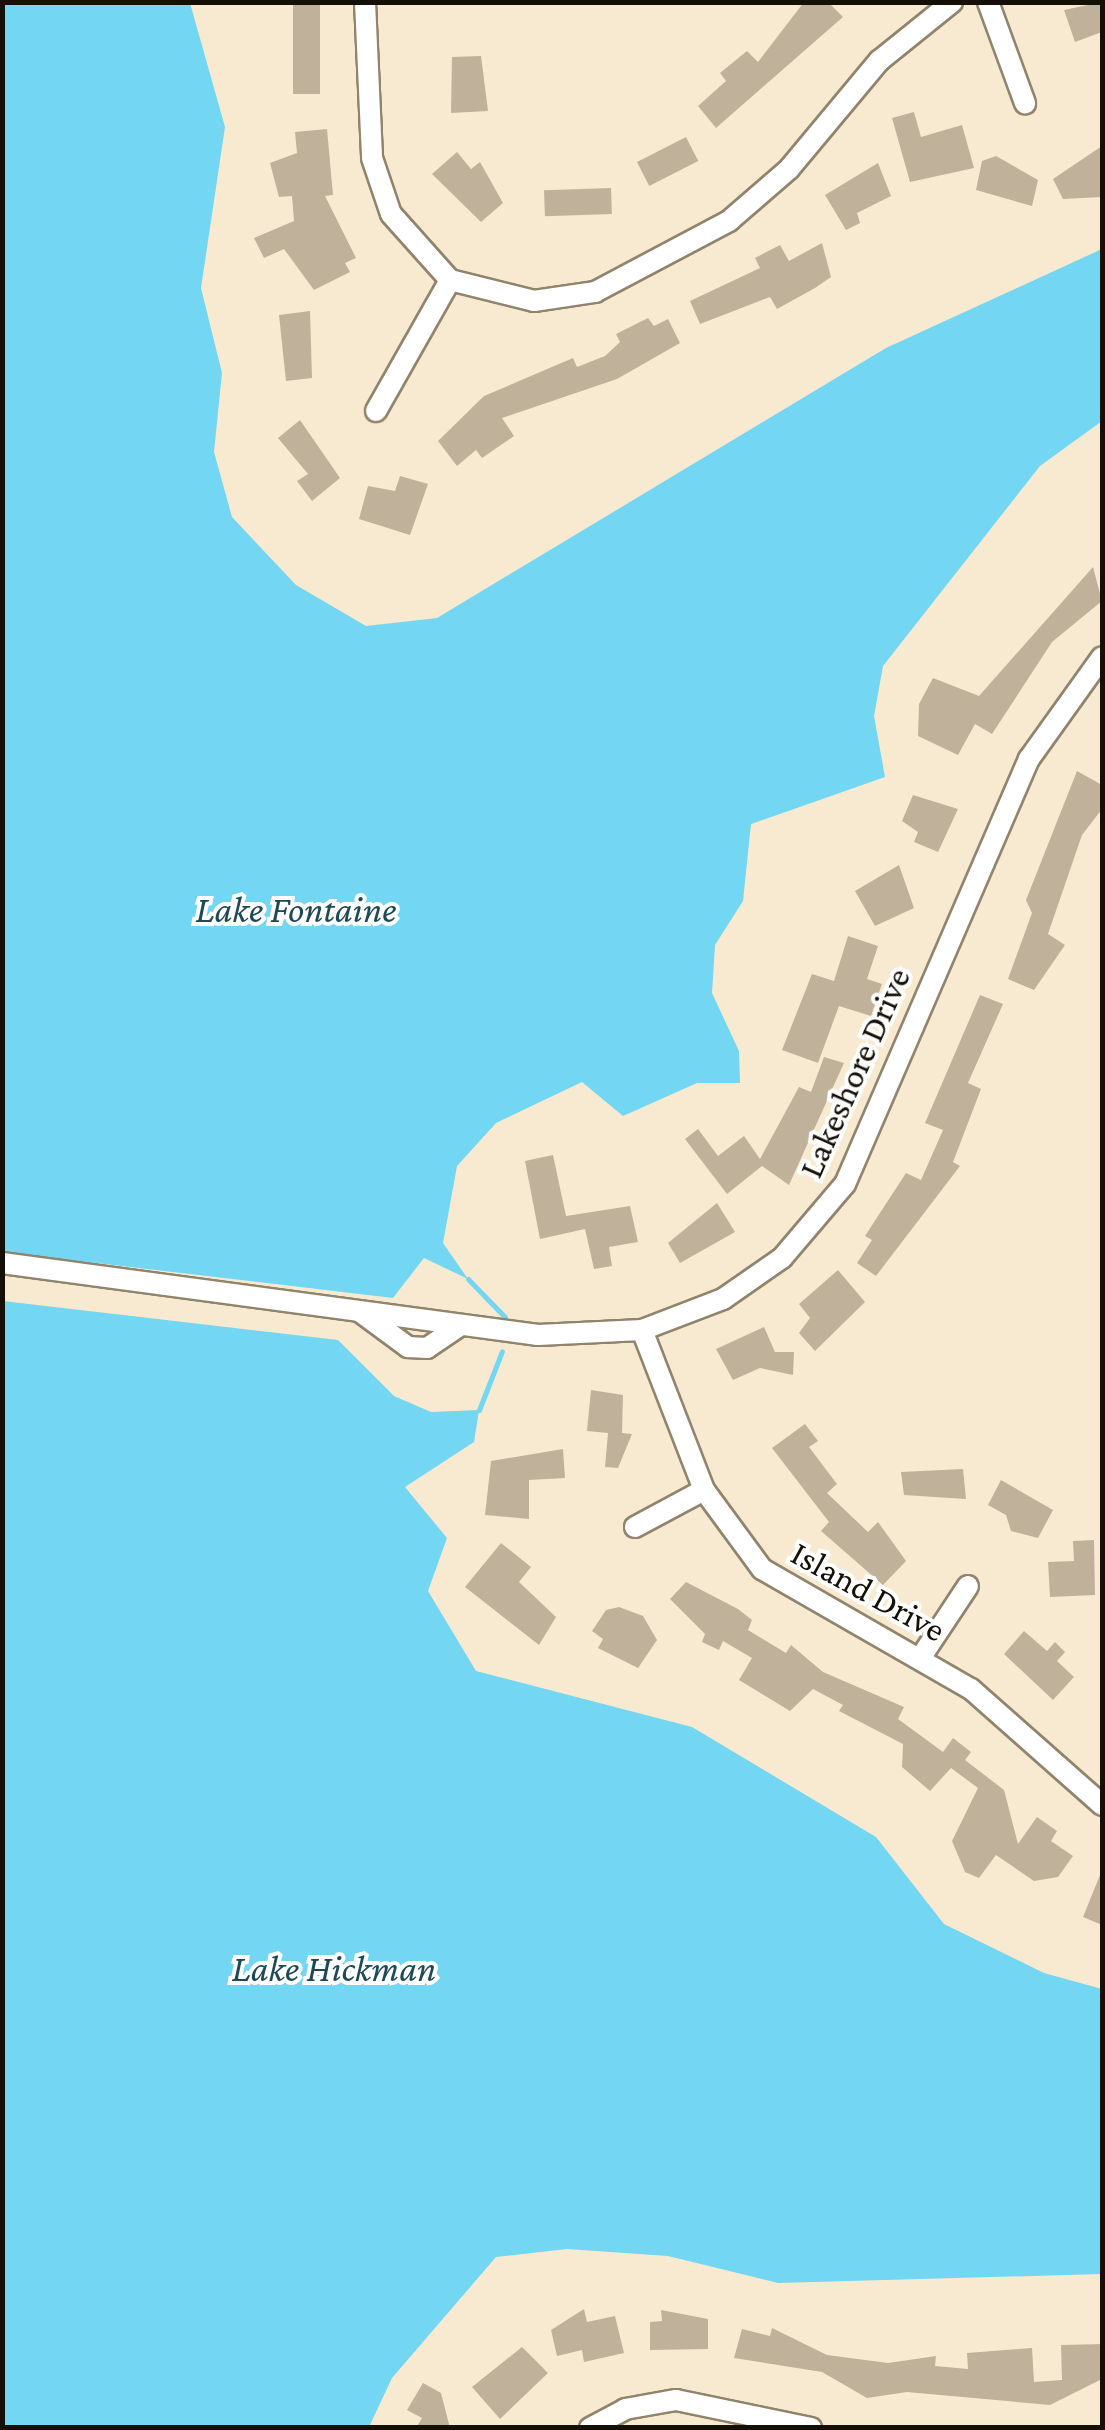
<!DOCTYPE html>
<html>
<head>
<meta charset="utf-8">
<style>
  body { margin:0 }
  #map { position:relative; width:1105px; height:2430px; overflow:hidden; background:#f8ead1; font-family:"Crimson Pro",serif }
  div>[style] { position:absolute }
  .water>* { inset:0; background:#73d6f3 }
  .stream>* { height:5px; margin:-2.5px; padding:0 2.5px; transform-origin:2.5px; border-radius:2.5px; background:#73d6f3 }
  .building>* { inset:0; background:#c0b29a; transform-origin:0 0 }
  .roads { filter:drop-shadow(2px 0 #91846d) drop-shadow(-2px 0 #91846d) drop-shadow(0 2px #91846d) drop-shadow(0 -2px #91846d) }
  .street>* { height:20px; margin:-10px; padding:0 10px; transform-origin:10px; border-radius:10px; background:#fff }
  span { translate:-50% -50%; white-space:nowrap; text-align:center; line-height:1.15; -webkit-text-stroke:8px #fff; paint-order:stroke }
  .street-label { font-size:35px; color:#151007 }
  .water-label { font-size:38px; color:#1e4a56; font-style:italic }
  .frame { position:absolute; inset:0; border:5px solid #151007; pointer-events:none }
</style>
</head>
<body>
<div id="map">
  <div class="water">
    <div style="clip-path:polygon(3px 2px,190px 3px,225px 127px,201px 288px,222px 373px,214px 452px,232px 517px,296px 585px,366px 626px,437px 618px,886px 348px,1102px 249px,1102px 421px,1040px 466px,883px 666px,874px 716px,885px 777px,751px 824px,743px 901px,715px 945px,712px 993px,739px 1051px,740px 1083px,697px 1083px,623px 1116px,582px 1082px,496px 1123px,457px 1166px,443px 1243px,468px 1279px,424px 1258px,393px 1298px,3px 1252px)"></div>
    <div style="clip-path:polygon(3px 1301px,338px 1340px,394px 1396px,431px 1412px,479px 1410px,474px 1442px,405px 1487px,447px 1538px,428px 1591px,476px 1671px,692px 1727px,876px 1837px,944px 1924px,1044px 1973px,1102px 1989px,1102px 2274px,778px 2283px,668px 2256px,567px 2249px,496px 2257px,392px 2378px,369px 2427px,3px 2427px)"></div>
  </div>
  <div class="stream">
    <div style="left:468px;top:1279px;width:53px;rotate:45.8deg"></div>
    <div style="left:479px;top:1410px;width:63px;rotate:-68.7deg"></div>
  </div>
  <div class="building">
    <div style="left:293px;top:2px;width:27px;height:92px"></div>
    <div style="clip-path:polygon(804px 2px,828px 2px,843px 17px,716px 128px,698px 106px,726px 81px,720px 73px,747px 51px,758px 62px)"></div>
    <div style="clip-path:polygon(1102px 2px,1102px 32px,1075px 42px,1064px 10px)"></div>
    <div style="clip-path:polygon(481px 56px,488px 111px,451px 113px,452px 57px)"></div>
    <div style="clip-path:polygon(914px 112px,921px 137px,962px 125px,974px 168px,910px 182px,892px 118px)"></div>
    <div style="clip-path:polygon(327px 129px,333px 195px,325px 196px,356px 258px,345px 263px,350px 272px,314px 290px,284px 249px,264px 258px,254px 238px,294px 221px,292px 196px,279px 197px,270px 163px,297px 153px,295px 132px)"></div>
    <div style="left:686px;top:137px;width:27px;height:55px;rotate:63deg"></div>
    <div style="clip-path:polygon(1102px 146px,1102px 197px,1063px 199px,1053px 179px)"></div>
    <div style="clip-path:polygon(457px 152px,471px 169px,480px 162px,503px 203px,481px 222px,432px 174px)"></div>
    <div style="clip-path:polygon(996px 156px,1038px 180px,1032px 206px,976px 190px,982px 161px)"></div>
    <div style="clip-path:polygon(878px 163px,891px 196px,857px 213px,860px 223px,846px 230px,825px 195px)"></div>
    <div style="left:611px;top:188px;width:26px;height:67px;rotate:88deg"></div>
    <div style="clip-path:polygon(822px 243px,831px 277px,815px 288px,777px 309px,770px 297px,700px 324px,690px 301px,760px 268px,755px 258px,780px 245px,789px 261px)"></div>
    <div style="clip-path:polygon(310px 311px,312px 378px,286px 381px,279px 315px)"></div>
    <div style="clip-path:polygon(648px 318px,654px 326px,668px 319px,680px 343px,617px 379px,502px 418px,514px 436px,482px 458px,476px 450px,457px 466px,438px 441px,484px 396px,573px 358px,577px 367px,605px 356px,620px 342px,616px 334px)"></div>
    <div style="clip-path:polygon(300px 420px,340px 478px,312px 501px,297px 481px,308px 474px,278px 438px)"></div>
    <div style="clip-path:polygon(400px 476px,428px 484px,410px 535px,359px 519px,368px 486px,395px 491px)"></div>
    <div style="clip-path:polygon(1093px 567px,1102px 601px,1052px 642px,992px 734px,975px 724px,958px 755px,918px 736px,919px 704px,933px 678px,979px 696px)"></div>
    <div style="clip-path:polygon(1077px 771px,1102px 785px,1102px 809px,1082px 835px,1048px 934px,1065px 945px,1034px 990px,1008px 979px,1032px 913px,1026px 900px)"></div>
    <div style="clip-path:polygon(913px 795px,958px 809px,938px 852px,914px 842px,918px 832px,902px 821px)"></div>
    <div style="clip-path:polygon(899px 865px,914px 908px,875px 926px,855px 891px)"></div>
    <div style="clip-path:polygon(848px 936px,878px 946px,867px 979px,882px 984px,871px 1016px,839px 1006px,818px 1063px,782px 1050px,812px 974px,834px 981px)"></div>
    <div style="clip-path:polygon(980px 995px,1003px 1004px,968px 1083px,981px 1089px,953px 1162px,960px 1166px,876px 1276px,857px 1263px,872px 1240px,865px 1236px,906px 1173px,921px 1180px,943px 1130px,925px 1123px)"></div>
    <div style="clip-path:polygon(824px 1057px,844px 1063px,789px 1185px,762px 1166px,727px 1194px,685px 1139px,698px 1129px,718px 1156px,744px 1136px,760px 1159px,799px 1087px,811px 1092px)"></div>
    <div style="clip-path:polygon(553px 1155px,566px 1216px,630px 1206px,638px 1242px,609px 1247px,612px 1266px,594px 1269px,585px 1229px,540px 1239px,525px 1161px)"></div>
    <div style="clip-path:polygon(717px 1203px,735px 1232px,680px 1263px,668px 1243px)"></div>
    <div style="clip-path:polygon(838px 1270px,865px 1302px,815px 1351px,799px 1333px,810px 1318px,799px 1304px)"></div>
    <div style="clip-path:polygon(764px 1327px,775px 1352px,794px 1352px,793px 1375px,760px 1368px,733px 1380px,716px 1349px)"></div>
    <div style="clip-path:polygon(591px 1390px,623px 1395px,622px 1433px,632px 1434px,618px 1468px,605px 1467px,608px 1433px,587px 1431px)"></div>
    <div style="clip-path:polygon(805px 1424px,818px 1441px,809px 1447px,837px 1484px,827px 1493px,868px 1532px,878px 1522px,906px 1561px,883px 1585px,821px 1531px,829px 1522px,772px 1448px)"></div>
    <div style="clip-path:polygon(563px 1449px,565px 1478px,529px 1480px,529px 1519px,485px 1515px,491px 1461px)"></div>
    <div style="clip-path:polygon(963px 1469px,966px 1499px,904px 1495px,901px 1472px)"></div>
    <div style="clip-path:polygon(1001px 1480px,1053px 1510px,1038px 1538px,1011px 1531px,1006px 1515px,988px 1505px)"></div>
    <div style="clip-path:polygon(1094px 1540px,1095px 1595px,1050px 1597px,1048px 1562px,1074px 1561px,1073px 1541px)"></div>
    <div style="clip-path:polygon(501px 1543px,531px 1567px,519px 1582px,556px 1617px,539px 1645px,465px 1587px)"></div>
    <div style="clip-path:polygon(686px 1582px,738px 1609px,752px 1620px,748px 1630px,786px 1653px,791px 1645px,823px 1672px,904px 1707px,898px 1719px,943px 1752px,953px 1738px,971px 1752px,965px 1760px,1004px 1790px,1018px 1844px,1037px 1817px,1057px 1831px,1051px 1841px,1073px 1856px,1058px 1877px,1034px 1881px,996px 1855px,979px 1878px,965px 1872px,952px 1841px,978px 1788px,951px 1768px,930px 1791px,902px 1767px,903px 1744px,839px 1711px,843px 1705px,813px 1689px,790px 1711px,739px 1680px,752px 1658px,723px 1641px,719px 1650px,702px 1642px,705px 1634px,670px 1599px)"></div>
    <div style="clip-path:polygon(619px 1607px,643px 1616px,657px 1640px,638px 1668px,598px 1648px,603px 1639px,592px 1631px,606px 1610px)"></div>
    <div style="clip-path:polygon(1024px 1631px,1047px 1651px,1055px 1642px,1065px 1652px,1057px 1661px,1074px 1677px,1053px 1700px,1004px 1654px)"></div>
    <div style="clip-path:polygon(1102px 1870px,1102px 1925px,1083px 1917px)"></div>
    <div style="clip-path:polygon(584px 2309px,587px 2322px,615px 2316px,624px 2353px,584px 2362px,582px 2350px,557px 2356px,551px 2330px)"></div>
    <div style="clip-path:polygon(661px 2310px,708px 2319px,708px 2349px,650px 2350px,650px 2322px,662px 2321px)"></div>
    <div style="clip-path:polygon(772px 2328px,827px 2355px,888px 2363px,936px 2356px,935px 2366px,968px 2369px,967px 2353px,1032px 2348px,1034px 2382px,1062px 2380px,1061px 2345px,1102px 2344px,1102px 2379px,1050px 2405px,907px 2392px,867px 2398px,822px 2372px,734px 2358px,742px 2329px,770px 2336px)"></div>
    <div style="clip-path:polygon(522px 2347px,548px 2373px,500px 2419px,472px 2387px)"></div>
    <div style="clip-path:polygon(423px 2383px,441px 2393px,450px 2428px,416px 2428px,422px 2418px,407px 2410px)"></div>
  </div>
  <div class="roads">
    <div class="street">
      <div style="left:365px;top:2px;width:156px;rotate:87.4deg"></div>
      <div style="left:372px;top:158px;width:59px;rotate:71.3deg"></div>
      <div style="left:391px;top:214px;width:89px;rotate:48.2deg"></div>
      <div style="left:450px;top:280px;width:87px;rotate:14deg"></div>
      <div style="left:534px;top:301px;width:62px;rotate:-8.4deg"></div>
      <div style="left:595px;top:292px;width:152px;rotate:-27.9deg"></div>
      <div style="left:729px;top:221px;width:79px;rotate:-40.9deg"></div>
      <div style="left:789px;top:169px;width:141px;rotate:-50.2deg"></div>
      <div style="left:879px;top:61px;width:94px;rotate:-38.9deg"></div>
      <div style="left:988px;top:2px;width:108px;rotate:69.9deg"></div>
      <div style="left:376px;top:411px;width:150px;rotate:-60.5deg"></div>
      <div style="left:2px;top:1263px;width:541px;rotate:7.65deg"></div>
      <div style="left:538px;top:1335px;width:104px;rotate:-2.8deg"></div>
      <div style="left:642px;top:1330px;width:87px;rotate:-20.9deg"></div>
      <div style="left:723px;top:1299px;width:72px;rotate:-34.8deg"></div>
      <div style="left:782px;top:1258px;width:97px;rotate:-49.6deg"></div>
      <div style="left:845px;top:1184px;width:463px;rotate:-66.6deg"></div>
      <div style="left:1029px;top:759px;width:125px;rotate:-54.4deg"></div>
      <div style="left:359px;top:1311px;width:61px;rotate:36.3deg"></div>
      <div style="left:408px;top:1347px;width:19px;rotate:3deg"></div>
      <div style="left:427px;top:1348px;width:41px;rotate:-34.1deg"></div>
      <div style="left:642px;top:1330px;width:172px;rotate:68.8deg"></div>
      <div style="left:704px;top:1490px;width:98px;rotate:53.7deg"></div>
      <div style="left:762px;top:1569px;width:241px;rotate:29.9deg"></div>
      <div style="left:971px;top:1689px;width:175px;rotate:41.5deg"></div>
      <div style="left:635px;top:1527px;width:78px;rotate:-28.2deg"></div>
      <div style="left:921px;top:1657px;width:85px;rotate:-56.5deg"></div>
      <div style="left:590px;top:2428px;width:40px;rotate:-28deg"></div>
      <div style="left:625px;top:2409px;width:52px;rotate:-10deg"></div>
      <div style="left:676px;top:2400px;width:138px;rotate:11.7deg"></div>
    </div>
  </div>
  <div class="street-label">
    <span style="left:855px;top:1073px;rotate:-66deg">Lakeshore Drive</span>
    <span style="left:868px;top:1592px;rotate:29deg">Island Drive</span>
  </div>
  <div class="water-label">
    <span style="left:296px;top:910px">Lake Fontaine</span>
    <span style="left:334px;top:1969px">Lake Hickman</span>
  </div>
  <div class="frame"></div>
</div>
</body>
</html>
